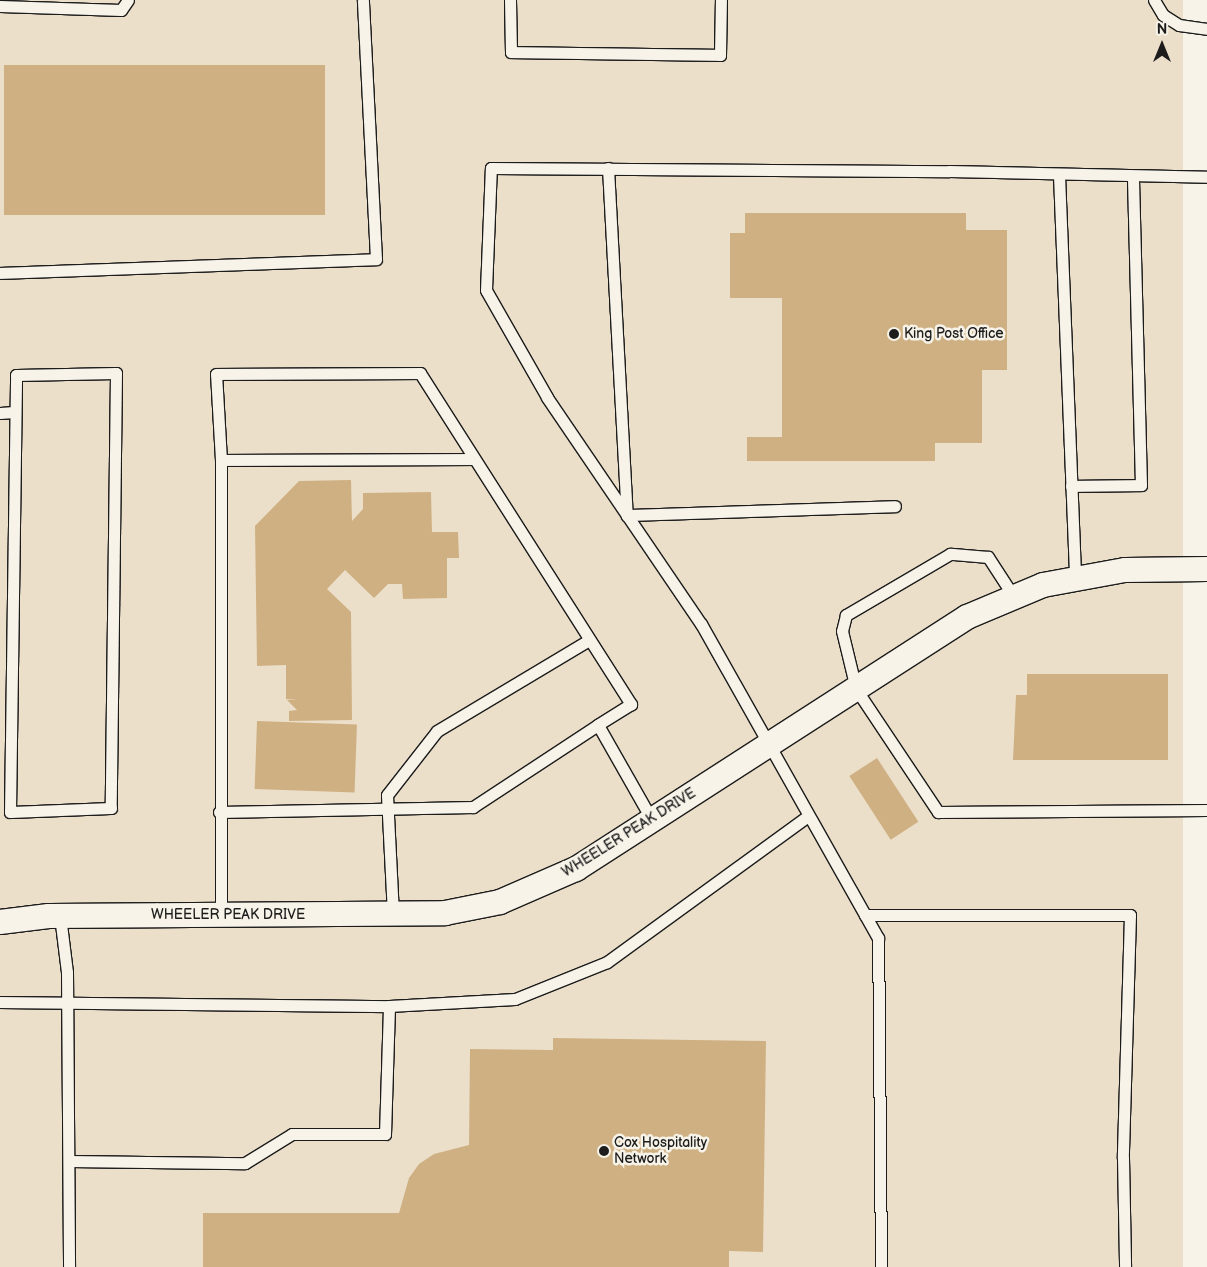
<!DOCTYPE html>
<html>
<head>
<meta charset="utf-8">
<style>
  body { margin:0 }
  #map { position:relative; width:1207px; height:1267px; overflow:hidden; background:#f7f3e8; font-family:"Balsamiq Sans",sans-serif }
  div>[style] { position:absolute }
  .built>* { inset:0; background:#ebdfca; transform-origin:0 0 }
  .building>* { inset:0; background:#cfb083; transform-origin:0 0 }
  .roads { filter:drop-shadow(1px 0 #1c1c1c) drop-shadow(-1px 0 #1c1c1c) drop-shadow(0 1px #1c1c1c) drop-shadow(0 -1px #1c1c1c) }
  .lane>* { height:11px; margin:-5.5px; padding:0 5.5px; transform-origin:5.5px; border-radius:5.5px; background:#f7f3e8 }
  .street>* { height:24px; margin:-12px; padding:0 12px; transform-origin:12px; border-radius:12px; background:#f7f3e8 }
  .dots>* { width:14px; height:14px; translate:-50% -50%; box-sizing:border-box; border:2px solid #f7f3e8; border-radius:50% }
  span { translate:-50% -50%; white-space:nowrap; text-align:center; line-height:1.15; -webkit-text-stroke:5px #f7f3e8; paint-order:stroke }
  .poi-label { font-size:14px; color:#1c1c1c }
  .left { translate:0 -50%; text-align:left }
  .street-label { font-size:14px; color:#1c1c1c }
  .north { position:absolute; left:1137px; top:20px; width:50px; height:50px; -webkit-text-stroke:4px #f7f3e8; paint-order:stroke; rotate:0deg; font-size:14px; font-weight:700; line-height:20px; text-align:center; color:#1c1c1c }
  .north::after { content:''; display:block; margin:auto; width:18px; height:22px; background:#1c1c1c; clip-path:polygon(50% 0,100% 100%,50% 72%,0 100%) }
</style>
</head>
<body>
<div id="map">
  <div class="built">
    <div style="left:0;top:0;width:1183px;height:1267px"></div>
  </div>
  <div class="building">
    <div style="left:4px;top:65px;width:321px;height:150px"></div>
    <div style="clip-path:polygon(745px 213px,966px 213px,966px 230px,1007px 230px,1007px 370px,982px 370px,982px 443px,935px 443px,935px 461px,747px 461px,747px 437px,782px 437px,782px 298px,730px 298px,730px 233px,745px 233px)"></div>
    <div style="clip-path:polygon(351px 480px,352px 521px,363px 509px,363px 493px,431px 492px,432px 532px,458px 532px,459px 558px,447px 558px,447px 598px,403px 599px,402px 584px,388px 584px,374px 598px,345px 570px,327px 589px,351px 612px,352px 720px,289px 721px,289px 711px,297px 710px,287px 700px,297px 700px,286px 699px,286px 665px,257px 666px,255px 526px,299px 481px)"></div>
    <div style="clip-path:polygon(1027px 674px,1168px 674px,1168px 760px,1013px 760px,1016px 695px,1027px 695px)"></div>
    <div style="left:257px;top:721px;width:100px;height:68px;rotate:2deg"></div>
    <div style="left:877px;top:758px;width:76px;height:33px;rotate:57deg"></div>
    <div style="clip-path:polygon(553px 1038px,766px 1041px,763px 1252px,729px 1251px,729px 1267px,203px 1267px,203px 1213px,399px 1213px,409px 1178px,419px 1164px,434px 1154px,469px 1145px,470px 1049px,553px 1050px)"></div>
  </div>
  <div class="roads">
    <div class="lane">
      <div style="left:510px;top:0;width:52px;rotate:88.9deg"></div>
      <div style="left:511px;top:52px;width:209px;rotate:0.8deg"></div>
      <div style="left:720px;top:55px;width:55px;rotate:-89deg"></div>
      <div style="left:1154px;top:0;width:17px;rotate:59deg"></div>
      <div style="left:1163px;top:15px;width:19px;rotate:32deg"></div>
      <div style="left:1179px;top:25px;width:28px;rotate:8deg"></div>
      <div style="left:0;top:6px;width:121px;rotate:1.9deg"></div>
      <div style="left:121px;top:10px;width:12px;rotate:-55deg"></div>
      <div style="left:608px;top:168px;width:348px;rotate:86.9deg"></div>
      <div style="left:627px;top:515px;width:268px;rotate:-1.9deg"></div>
      <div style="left:1059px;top:175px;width:404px;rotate:87.7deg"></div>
      <div style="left:0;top:273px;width:376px;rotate:-2.1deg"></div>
      <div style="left:376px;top:259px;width:259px;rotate:-92.9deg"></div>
      <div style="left:116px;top:373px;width:435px;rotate:90.7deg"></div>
      <div style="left:111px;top:808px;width:101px;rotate:177.7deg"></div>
      <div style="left:10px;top:812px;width:437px;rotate:-89.2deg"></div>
      <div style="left:16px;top:375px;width:100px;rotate:-1.1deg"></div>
      <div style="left:0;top:413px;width:14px;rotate:-4deg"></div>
      <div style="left:221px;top:460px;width:253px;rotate:-0.2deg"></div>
      <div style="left:1071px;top:486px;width:70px;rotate:-0.8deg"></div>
      <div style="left:1141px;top:485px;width:307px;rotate:-91.5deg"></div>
      <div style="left:1014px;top:597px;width:48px;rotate:-123deg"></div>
      <div style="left:988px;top:557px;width:38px;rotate:-175deg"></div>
      <div style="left:950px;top:554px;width:121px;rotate:149.6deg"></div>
      <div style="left:846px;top:615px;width:16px;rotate:104deg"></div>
      <div style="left:842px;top:631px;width:60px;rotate:76.4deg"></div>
      <div style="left:856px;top:689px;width:148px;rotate:56.3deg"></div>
      <div style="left:938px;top:812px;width:269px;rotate:-0.4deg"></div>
      <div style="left:219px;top:812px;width:254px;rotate:-1.1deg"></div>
      <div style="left:473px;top:807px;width:149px;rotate:-33.3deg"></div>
      <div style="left:393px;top:914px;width:119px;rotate:-92.9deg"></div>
      <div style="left:387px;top:795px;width:81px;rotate:-52deg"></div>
      <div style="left:437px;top:731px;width:177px;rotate:-30.9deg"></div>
      <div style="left:221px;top:915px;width:455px;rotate:-90deg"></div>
      <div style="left:221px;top:460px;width:86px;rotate:-93.3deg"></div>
      <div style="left:216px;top:374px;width:204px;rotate:-0.3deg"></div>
      <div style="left:420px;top:373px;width:393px;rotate:57.5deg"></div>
      <div style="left:631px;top:704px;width:39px;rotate:148deg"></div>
      <div style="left:598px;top:725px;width:109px;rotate:60.4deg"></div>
      <div style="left:865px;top:915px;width:265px"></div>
      <div style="left:1130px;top:915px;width:243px;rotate:91.7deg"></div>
      <div style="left:1123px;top:1158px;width:109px;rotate:88.9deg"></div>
      <div style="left:60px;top:916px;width:56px;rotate:82.9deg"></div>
      <div style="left:67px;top:972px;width:295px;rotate:89.6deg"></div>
      <div style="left:0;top:1002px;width:389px;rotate:0.6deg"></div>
      <div style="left:69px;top:1161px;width:176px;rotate:0.7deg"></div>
      <div style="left:245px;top:1163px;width:55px;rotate:-31.7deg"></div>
      <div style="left:292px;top:1134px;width:93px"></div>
      <div style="left:385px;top:1134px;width:128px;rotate:-88.2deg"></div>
      <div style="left:389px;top:1006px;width:126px;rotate:-3.2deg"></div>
      <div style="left:515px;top:999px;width:99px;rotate:-21.9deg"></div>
      <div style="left:607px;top:962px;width:248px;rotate:-36deg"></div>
      <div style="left:881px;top:1267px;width:329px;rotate:-90.5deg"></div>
      <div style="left:878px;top:938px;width:360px;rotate:-119.4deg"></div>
      <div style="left:701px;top:624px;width:274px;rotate:-124.2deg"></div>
      <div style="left:547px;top:397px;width:123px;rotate:-119.7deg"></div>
      <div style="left:486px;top:290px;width:122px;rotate:-87.7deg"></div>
      <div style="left:491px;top:168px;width:458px;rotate:0.4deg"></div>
      <div style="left:949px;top:171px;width:258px;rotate:1.3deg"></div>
    </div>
    <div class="street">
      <div style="left:0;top:922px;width:49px;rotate:-7deg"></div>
      <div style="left:49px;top:916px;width:396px;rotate:-0.4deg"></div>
      <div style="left:445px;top:913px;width:56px;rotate:-11.3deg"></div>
      <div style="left:500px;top:902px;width:83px;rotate:-23.5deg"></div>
      <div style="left:576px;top:869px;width:465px;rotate:-32.8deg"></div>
      <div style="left:967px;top:617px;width:82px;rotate:-22.8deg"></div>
      <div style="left:1043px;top:585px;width:83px;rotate:-10.4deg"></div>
      <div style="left:1125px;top:570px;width:82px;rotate:-0.7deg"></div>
    </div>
  </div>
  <div class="dots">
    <div style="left:894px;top:334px;background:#1c1c1c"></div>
    <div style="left:604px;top:1151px;background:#1c1c1c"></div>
  </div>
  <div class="poi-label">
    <span class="left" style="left:904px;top:334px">King Post Office</span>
    <span class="left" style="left:614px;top:1151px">Cox Hospitality<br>Network</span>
  </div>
  <div class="street-label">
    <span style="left:629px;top:833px;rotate:-32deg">WHEELER PEAK DRIVE</span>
    <span style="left:228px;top:915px">WHEELER PEAK DRIVE</span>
  </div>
  <div class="north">N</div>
</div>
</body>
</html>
